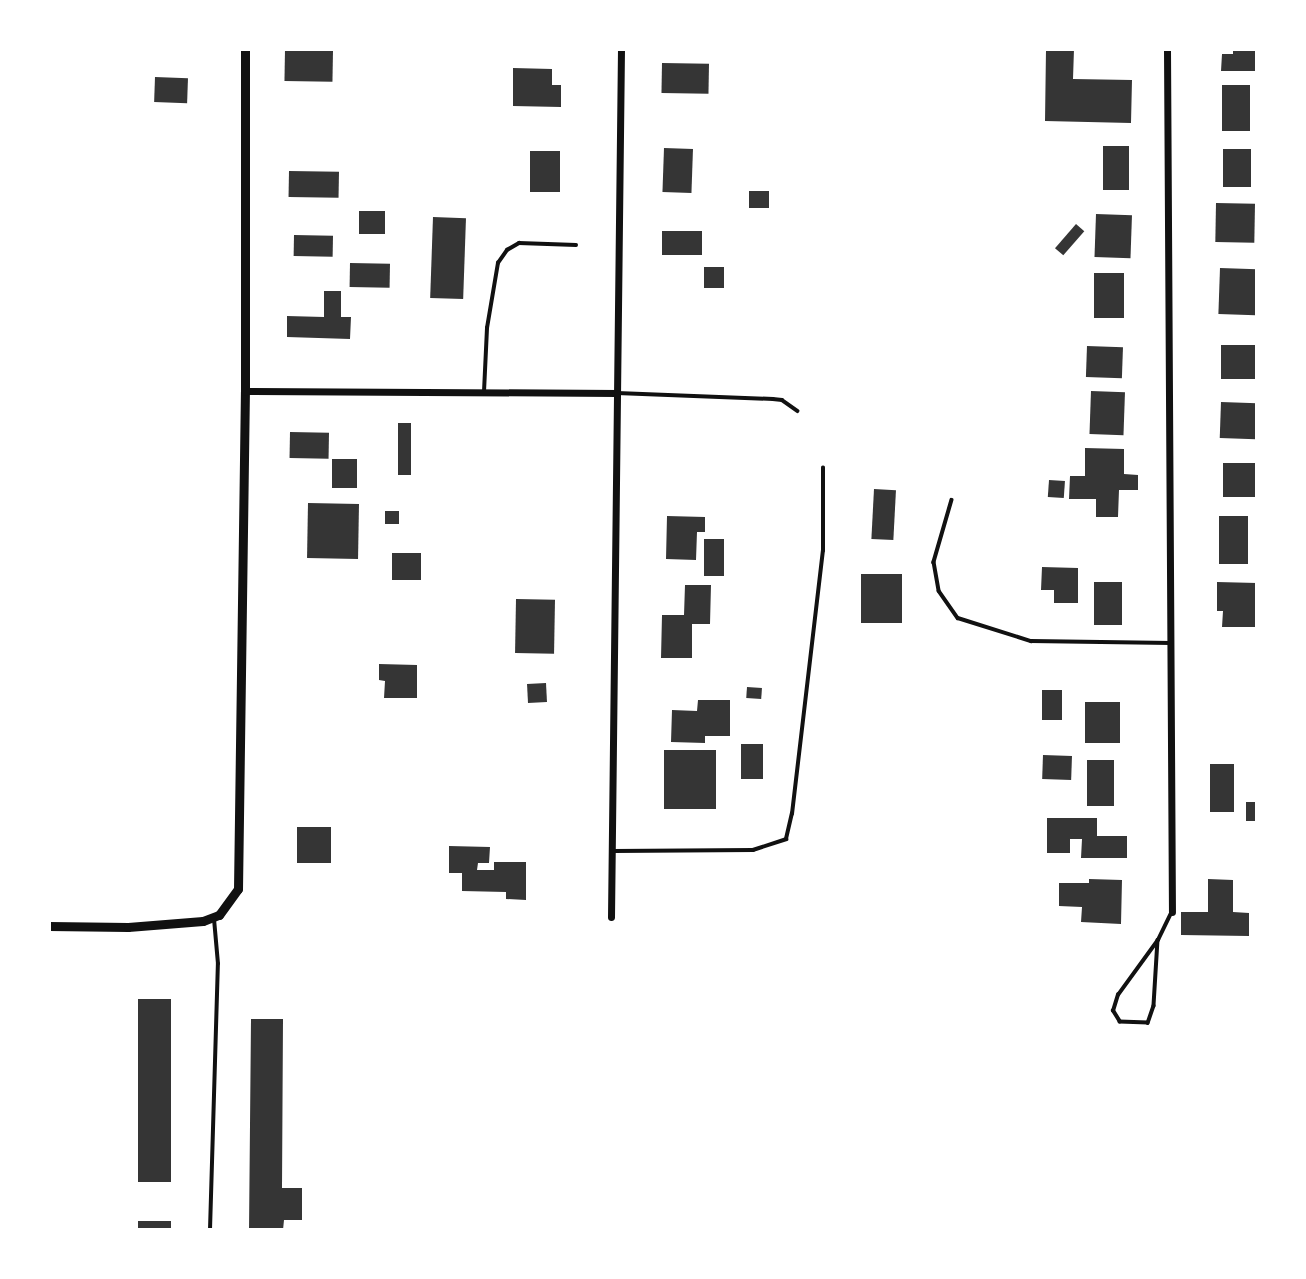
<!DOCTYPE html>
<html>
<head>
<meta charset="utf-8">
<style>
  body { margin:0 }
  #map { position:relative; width:1306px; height:1279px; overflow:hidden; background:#fff; font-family:"DejaVu Sans",sans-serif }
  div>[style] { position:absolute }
  .building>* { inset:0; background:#353535; transform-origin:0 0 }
  .service>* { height:3.5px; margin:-1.75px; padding:0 1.75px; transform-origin:1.75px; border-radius:1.75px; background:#111 }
  .minor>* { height:7px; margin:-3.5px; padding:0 3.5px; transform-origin:3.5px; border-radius:3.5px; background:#111 }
  .tertiary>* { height:9px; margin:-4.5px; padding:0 4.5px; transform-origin:4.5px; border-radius:4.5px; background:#111 }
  span { translate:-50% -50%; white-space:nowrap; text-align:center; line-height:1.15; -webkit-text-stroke:5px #fff; paint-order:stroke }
  .frame { position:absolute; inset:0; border:51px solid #fff; pointer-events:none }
</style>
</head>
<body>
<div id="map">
  <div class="building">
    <div style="clip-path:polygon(1046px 49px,1074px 49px,1073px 79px,1132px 80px,1131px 123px,1045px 121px)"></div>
    <div style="clip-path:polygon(1233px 49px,1257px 49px,1257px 71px,1221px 71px,1222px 54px,1233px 54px)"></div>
    <div style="left:285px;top:50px;width:48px;height:31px;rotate:1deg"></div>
    <div style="left:662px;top:63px;width:47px;height:30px;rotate:1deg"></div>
    <div style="clip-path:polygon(513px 68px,552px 69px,552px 85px,561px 85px,561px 107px,513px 106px)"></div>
    <div style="left:155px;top:77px;width:33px;height:25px;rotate:2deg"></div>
    <div style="left:1222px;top:85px;width:28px;height:46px"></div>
    <div style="left:1103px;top:146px;width:26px;height:44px"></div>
    <div style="left:664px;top:148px;width:29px;height:44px;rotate:2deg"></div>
    <div style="left:1223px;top:149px;width:28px;height:38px"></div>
    <div style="left:530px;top:151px;width:30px;height:41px"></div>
    <div style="left:289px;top:171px;width:50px;height:26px;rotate:1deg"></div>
    <div style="left:749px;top:191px;width:20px;height:17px"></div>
    <div style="left:1216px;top:203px;width:39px;height:39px;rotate:1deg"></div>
    <div style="left:359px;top:211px;width:26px;height:23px"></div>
    <div style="left:1096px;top:214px;width:36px;height:43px;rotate:2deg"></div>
    <div style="left:433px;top:217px;width:33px;height:81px;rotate:2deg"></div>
    <div style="left:1076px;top:224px;width:11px;height:32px;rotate:41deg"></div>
    <div style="left:662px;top:231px;width:40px;height:24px"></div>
    <div style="left:294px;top:235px;width:39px;height:21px;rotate:1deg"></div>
    <div style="left:350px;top:263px;width:40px;height:24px;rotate:1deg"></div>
    <div style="left:704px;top:267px;width:20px;height:21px"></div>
    <div style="left:1220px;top:268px;width:37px;height:46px;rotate:2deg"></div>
    <div style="left:1094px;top:273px;width:30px;height:45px"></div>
    <div style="clip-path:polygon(324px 291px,341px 291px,341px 317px,351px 317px,350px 339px,287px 337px,287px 316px,324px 317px)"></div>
    <div style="left:1221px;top:345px;width:36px;height:34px"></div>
    <div style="left:1087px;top:346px;width:36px;height:31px;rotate:2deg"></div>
    <div style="left:1091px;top:391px;width:34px;height:43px;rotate:2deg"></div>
    <div style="left:1221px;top:402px;width:36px;height:36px;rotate:2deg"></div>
    <div style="left:398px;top:423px;width:13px;height:52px"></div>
    <div style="left:290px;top:432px;width:39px;height:26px;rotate:1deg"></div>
    <div style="clip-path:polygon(1085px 448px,1124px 449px,1124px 474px,1138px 475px,1138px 490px,1119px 490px,1118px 517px,1096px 517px,1096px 499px,1069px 499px,1070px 476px,1085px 476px)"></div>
    <div style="left:332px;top:459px;width:25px;height:29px"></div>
    <div style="left:1223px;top:463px;width:34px;height:34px"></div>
    <div style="left:1049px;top:480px;width:16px;height:17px;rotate:4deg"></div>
    <div style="left:874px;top:489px;width:22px;height:50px;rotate:3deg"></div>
    <div style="left:308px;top:503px;width:51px;height:55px;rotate:1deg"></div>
    <div style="left:385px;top:511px;width:14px;height:13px"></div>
    <div style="clip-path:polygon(667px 516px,705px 517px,705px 532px,697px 532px,696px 560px,666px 559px)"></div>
    <div style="left:1219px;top:516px;width:29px;height:48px"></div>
    <div style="left:704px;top:539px;width:20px;height:37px"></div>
    <div style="left:392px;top:553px;width:29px;height:27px"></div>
    <div style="clip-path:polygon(1042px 567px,1078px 568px,1078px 603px,1054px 603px,1054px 590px,1041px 590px)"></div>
    <div style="left:861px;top:574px;width:41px;height:49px"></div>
    <div style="left:1094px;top:582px;width:28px;height:43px"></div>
    <div style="clip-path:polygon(1217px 582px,1257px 583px,1257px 627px,1222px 627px,1223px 611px,1217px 611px)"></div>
    <div style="clip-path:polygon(685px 585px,711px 585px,710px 624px,692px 624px,692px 658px,661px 658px,662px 615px,684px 615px)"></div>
    <div style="left:516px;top:599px;width:39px;height:54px;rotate:1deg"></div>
    <div style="clip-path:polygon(379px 664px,417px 665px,417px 698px,384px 698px,385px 681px,379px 680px)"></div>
    <div style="left:546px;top:683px;width:19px;height:19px;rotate:87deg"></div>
    <div style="left:747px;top:687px;width:15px;height:11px;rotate:4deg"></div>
    <div style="left:1042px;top:690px;width:20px;height:30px"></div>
    <div style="clip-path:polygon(698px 700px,730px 700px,730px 736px,705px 736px,705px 743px,671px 742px,672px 710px,697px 711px)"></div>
    <div style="left:1085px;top:702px;width:35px;height:41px"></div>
    <div style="left:741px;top:744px;width:22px;height:35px"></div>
    <div style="left:664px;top:750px;width:52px;height:59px"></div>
    <div style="left:1043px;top:755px;width:29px;height:24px;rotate:2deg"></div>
    <div style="left:1114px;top:760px;width:46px;height:27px;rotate:90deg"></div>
    <div style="left:1210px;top:764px;width:24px;height:48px"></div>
    <div style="left:1246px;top:802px;width:11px;height:19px"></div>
    <div style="clip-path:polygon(1047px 818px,1097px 818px,1097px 836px,1127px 836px,1127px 858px,1081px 858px,1082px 839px,1070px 839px,1070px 853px,1047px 853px)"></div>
    <div style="left:297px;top:827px;width:34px;height:36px"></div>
    <div style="clip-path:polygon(449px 846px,490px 847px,489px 863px,478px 863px,477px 870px,494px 870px,494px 862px,526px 862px,526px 900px,506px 899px,506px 892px,462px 891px,462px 873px,449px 873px)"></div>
    <div style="clip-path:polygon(1089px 879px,1122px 880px,1121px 924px,1081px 922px,1082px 907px,1059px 906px,1059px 883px,1089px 883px)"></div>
    <div style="clip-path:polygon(1208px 879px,1233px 880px,1233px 912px,1249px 913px,1249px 936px,1181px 935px,1181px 912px,1208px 912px)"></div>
    <div style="left:138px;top:999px;width:33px;height:183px"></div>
    <div style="clip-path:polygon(251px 1019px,283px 1019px,282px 1188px,302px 1188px,302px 1220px,284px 1220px,283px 1230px,249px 1230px)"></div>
    <div style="left:138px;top:1221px;width:33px;height:9px"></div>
  </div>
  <div class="service">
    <div style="left:484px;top:392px;width:64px;rotate:-87.3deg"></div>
    <div style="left:487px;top:328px;width:66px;rotate:-80.4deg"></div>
    <div style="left:498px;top:263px;width:16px;rotate:-55deg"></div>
    <div style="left:507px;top:250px;width:14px;rotate:-30deg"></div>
    <div style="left:519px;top:243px;width:57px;rotate:2deg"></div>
    <div style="left:617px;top:393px;width:156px;rotate:2.2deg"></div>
    <div style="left:773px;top:399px;width:9px;rotate:6deg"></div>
    <div style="left:782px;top:400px;width:19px;rotate:35deg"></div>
    <div style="left:952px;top:500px;width:65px;rotate:106.2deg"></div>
    <div style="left:934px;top:562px;width:29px;rotate:80deg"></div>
    <div style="left:939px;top:591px;width:33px;rotate:55deg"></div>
    <div style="left:958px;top:618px;width:77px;rotate:17.5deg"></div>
    <div style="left:1031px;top:641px;width:140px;rotate:0.8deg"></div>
    <div style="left:614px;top:851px;width:139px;rotate:-0.4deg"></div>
    <div style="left:753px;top:850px;width:35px;rotate:-18deg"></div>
    <div style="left:786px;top:839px;width:26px;rotate:-77deg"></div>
    <div style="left:792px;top:814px;width:265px;rotate:-83.3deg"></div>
    <div style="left:823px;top:551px;width:83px;rotate:-90deg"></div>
    <div style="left:1158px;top:940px;width:66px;rotate:93.5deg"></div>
    <div style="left:1154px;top:1006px;width:18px;rotate:109deg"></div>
    <div style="left:1148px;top:1023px;width:28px;rotate:-178deg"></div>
    <div style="left:1120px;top:1022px;width:13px;rotate:-122deg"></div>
    <div style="left:1113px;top:1011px;width:17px;rotate:-73deg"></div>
    <div style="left:1118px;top:995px;width:68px;rotate:-54deg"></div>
    <div style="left:1158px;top:940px;width:30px;rotate:-64deg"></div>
    <div style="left:210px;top:1230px;width:266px;rotate:-88.3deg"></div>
    <div style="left:218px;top:964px;width:45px;rotate:-95.1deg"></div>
  </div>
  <div class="minor">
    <div style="left:1167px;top:49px;width:863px;rotate:89.67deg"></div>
    <div style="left:245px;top:391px;width:372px;rotate:0.3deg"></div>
    <div style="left:611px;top:917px;width:868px;rotate:-89.34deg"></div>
  </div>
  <div class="tertiary">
    <div style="left:49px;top:926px;width:79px;rotate:0.7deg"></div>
    <div style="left:128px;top:927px;width:75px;rotate:-4.6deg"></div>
    <div style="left:203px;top:921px;width:17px;rotate:-21deg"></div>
    <div style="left:219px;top:915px;width:32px;rotate:-54deg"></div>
    <div style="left:238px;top:889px;width:498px;rotate:-89.2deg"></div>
    <div style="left:245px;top:391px;width:342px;rotate:-90deg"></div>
  </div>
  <div class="frame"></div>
</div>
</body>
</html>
